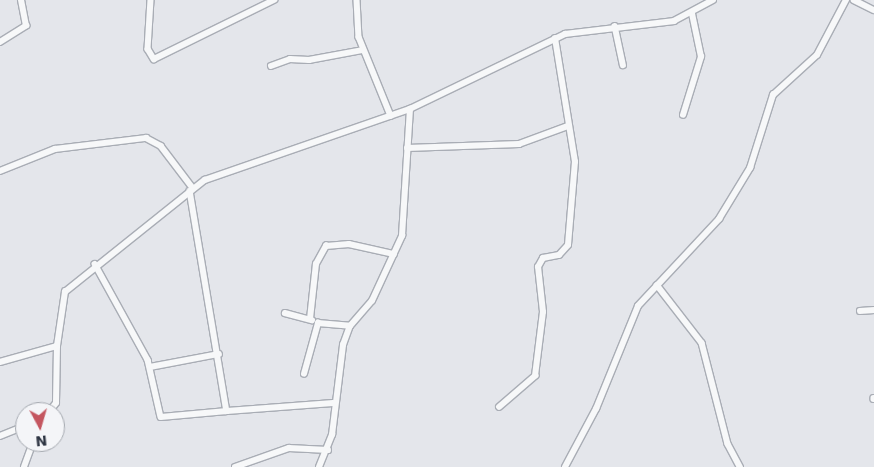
<!DOCTYPE html>
<html>
<head>
<meta charset="utf-8">
<style>
  body { margin:0 }
  #map { position:relative; width:874px; height:467px; overflow:hidden; background:#e4e6eb; font-family:"DejaVu Sans",sans-serif }
  div>[style] { position:absolute }
  .roads { filter:drop-shadow(1px 0 #a9adb5) drop-shadow(-1px 0 #a9adb5) drop-shadow(0 1px #a9adb5) drop-shadow(0 -1px #a9adb5) }
  .street>* { height:5.5px; margin:-2.75px; padding:0 2.75px; transform-origin:2.75px; border-radius:2.75px; background:#f7f8f9 }
  span { translate:-50% -50%; white-space:nowrap; text-align:center; line-height:1.15; -webkit-text-stroke:4px #f4f5f8; paint-order:stroke }
  .north { position:absolute; left:15px; top:402px; width:50px; height:50px; box-sizing:border-box; background:#f4f5f8; border:1px solid #a4a8af; border-radius:50%; rotate:174deg; font-size:14px; font-weight:700; line-height:20px; text-align:center; color:#2d3442 }
  .north::after { content:''; display:block; margin:auto; width:18px; height:22px; background:#c45660; clip-path:polygon(50% 0,100% 100%,50% 72%,0 100%) }
</style>
</head>
<body>
<div id="map">
  <div class="roads">
    <div class="street">
      <div style="left:151px;top:0;width:49px;rotate:93.5deg"></div>
      <div style="left:148px;top:49px;width:12px;rotate:59deg"></div>
      <div style="left:154px;top:59px;width:134px;rotate:-26.2deg"></div>
      <div style="left:357px;top:0;width:37px;rotate:87deg"></div>
      <div style="left:359px;top:37px;width:85px;rotate:67.9deg"></div>
      <div style="left:854px;top:0;width:22px;rotate:27deg"></div>
      <div style="left:615px;top:26px;width:40px;rotate:78deg"></div>
      <div style="left:0;top:42px;width:31px;rotate:-32deg"></div>
      <div style="left:26px;top:26px;width:26px;rotate:-101deg"></div>
      <div style="left:271px;top:66px;width:20px;rotate:-20deg"></div>
      <div style="left:290px;top:59px;width:19px;rotate:3deg"></div>
      <div style="left:309px;top:60px;width:55px;rotate:-10.5deg"></div>
      <div style="left:683px;top:115px;width:61px;rotate:-72.8deg"></div>
      <div style="left:701px;top:57px;width:44px;rotate:-101.8deg"></div>
      <div style="left:407px;top:148px;width:112px;rotate:-2deg"></div>
      <div style="left:519px;top:144px;width:52px;rotate:-20.2deg"></div>
      <div style="left:0;top:171px;width:59px;rotate:-21.8deg"></div>
      <div style="left:55px;top:149px;width:92px;rotate:-6.9deg"></div>
      <div style="left:146px;top:138px;width:17px;rotate:28deg"></div>
      <div style="left:161px;top:146px;width:53px;rotate:52.7deg"></div>
      <div style="left:190px;top:191px;width:223px;rotate:80.5deg"></div>
      <div style="left:227px;top:411px;width:106px;rotate:-4.3deg"></div>
      <div style="left:95px;top:264px;width:110px;rotate:61.1deg"></div>
      <div style="left:148px;top:360px;width:58px;rotate:77.2deg"></div>
      <div style="left:161px;top:417px;width:66px;rotate:-5.2deg"></div>
      <div style="left:657px;top:285px;width:73px;rotate:52.2deg"></div>
      <div style="left:702px;top:343px;width:104px;rotate:75.6deg"></div>
      <div style="left:728px;top:444px;width:26px;rotate:62deg"></div>
      <div style="left:860px;top:311px;width:14px;rotate:-4deg"></div>
      <div style="left:285px;top:313px;width:28px;rotate:15deg"></div>
      <div style="left:310px;top:319px;width:55px;rotate:-83.8deg"></div>
      <div style="left:316px;top:264px;width:21px;rotate:-61deg"></div>
      <div style="left:326px;top:246px;width:23px;rotate:-5deg"></div>
      <div style="left:349px;top:244px;width:46px;rotate:12.5deg"></div>
      <div style="left:0;top:362px;width:59px;rotate:-15.7deg"></div>
      <div style="left:150px;top:367px;width:70px;rotate:-10.7deg"></div>
      <div style="left:304px;top:374px;width:53px;rotate:-74.6deg"></div>
      <div style="left:318px;top:323px;width:32px;rotate:5deg"></div>
      <div style="left:874px;top:398px;width:1px;rotate:90deg"></div>
      <div style="left:499px;top:407px;width:48px;rotate:-40.7deg"></div>
      <div style="left:535px;top:376px;width:64px;rotate:-82.9deg"></div>
      <div style="left:543px;top:312px;width:45px;rotate:-96.3deg"></div>
      <div style="left:538px;top:267px;width:10px;rotate:-61deg"></div>
      <div style="left:543px;top:258px;width:16px;rotate:-11deg"></div>
      <div style="left:559px;top:255px;width:13px;rotate:-48deg"></div>
      <div style="left:568px;top:245px;width:83px;rotate:-85.2deg"></div>
      <div style="left:575px;top:162px;width:125px;rotate:-99.2deg"></div>
      <div style="left:49px;top:412px;width:11px;rotate:-52deg"></div>
      <div style="left:56px;top:403px;width:57px;rotate:-89deg"></div>
      <div style="left:57px;top:346px;width:55px;rotate:-81.6deg"></div>
      <div style="left:65px;top:292px;width:179px;rotate:-38.7deg"></div>
      <div style="left:205px;top:180px;width:217px;rotate:-19.1deg"></div>
      <div style="left:410px;top:109px;width:172px;rotate:-25.8deg"></div>
      <div style="left:565px;top:34px;width:110px;rotate:-6.8deg"></div>
      <div style="left:674px;top:21px;width:44px;rotate:-28.3deg"></div>
      <div style="left:0;top:436px;width:27px;rotate:-22deg"></div>
      <div style="left:24px;top:467px;width:27px;rotate:-70deg"></div>
      <div style="left:235px;top:467px;width:57px;rotate:-19.4deg"></div>
      <div style="left:289px;top:448px;width:39px;rotate:3deg"></div>
      <div style="left:319px;top:467px;width:35px;rotate:-68deg"></div>
      <div style="left:332px;top:435px;width:91px;rotate:-83deg"></div>
      <div style="left:343px;top:345px;width:20px;rotate:-70deg"></div>
      <div style="left:350px;top:326px;width:33px;rotate:-49deg"></div>
      <div style="left:372px;top:301px;width:72px;rotate:-65.2deg"></div>
      <div style="left:402px;top:236px;width:127px;rotate:-86.4deg"></div>
      <div style="left:565px;top:467px;width:66px;rotate:-61.9deg"></div>
      <div style="left:596px;top:409px;width:111px;rotate:-67.8deg"></div>
      <div style="left:638px;top:306px;width:119px;rotate:-47deg"></div>
      <div style="left:719px;top:219px;width:60px;rotate:-58.7deg"></div>
      <div style="left:750px;top:168px;width:77px;rotate:-72.5deg"></div>
      <div style="left:773px;top:95px;width:59px;rotate:-42.3deg"></div>
      <div style="left:817px;top:55px;width:62px;rotate:-62.2deg"></div>
    </div>
  </div>
  <div class="north">N</div>
</div>
</body>
</html>
